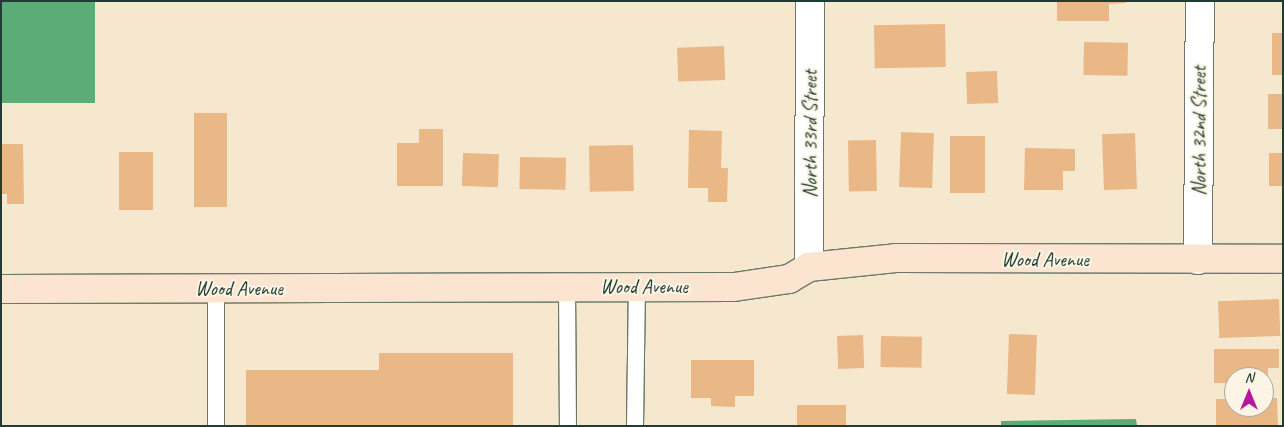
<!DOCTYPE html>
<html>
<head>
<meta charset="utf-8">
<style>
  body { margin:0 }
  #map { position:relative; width:1284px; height:427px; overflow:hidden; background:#f6e8cf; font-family:Caveat,sans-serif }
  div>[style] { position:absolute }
  .forest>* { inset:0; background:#5cac78; transform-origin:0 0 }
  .building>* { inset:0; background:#eab786; transform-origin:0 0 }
  .roads { filter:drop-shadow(1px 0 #6a796a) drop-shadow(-1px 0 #6a796a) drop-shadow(0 1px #6a796a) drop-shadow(0 -1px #6a796a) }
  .lane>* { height:16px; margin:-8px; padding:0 8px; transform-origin:8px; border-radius:8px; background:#fff }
  .street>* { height:28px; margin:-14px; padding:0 14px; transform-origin:14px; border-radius:14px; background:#fff }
  .secondary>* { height:28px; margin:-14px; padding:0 14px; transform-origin:14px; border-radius:14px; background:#fce5d0 }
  span { translate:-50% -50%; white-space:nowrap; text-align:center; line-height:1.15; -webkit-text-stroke:4px #fcf5e5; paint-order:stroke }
  .street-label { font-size:20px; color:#1f3d34 }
  .frame { position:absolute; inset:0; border:2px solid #1f3d34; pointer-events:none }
  .north { position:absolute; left:1224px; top:367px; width:50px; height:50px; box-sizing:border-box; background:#fcf5e5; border:1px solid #a4ab9e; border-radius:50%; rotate:0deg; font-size:14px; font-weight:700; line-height:20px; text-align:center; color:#1f3d34 }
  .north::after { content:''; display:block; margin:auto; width:18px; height:22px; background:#b5179e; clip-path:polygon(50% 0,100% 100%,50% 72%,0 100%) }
</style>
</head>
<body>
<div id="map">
  <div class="forest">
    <div style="left:1px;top:1px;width:94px;height:102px"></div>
    <div style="clip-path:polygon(1136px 419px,1137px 426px,1001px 426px,1001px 421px)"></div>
  </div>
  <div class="building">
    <div style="clip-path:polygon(1057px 1px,1126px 1px,1126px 3px,1109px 4px,1109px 21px,1057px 21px)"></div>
    <div style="left:945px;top:24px;width:43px;height:71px;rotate:89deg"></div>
    <div style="left:1272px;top:33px;width:11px;height:42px"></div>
    <div style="left:1084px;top:42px;width:44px;height:33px;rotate:1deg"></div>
    <div style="left:724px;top:46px;width:34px;height:47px;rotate:88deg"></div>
    <div style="left:997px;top:71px;width:32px;height:31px;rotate:88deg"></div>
    <div style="left:1268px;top:94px;width:15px;height:35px"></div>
    <div style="left:194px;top:113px;width:33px;height:94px"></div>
    <div style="clip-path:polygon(419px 129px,443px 129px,443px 186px,397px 186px,397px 143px,419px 143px)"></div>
    <div style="clip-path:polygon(689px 130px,722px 131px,721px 168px,728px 168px,727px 202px,708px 202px,708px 188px,688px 188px)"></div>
    <div style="left:901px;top:132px;width:33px;height:55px;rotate:2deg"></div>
    <div style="left:1135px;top:133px;width:56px;height:33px;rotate:88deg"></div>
    <div style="left:950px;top:136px;width:35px;height:57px"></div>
    <div style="left:876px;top:140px;width:51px;height:28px;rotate:89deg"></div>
    <div style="clip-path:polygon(1px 144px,23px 144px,24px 204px,7px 204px,7px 194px,1px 194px)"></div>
    <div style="left:633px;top:145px;width:46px;height:44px;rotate:89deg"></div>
    <div style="clip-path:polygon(1025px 148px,1075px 149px,1075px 171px,1063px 171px,1063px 190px,1024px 190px)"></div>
    <div style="left:153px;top:152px;width:58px;height:34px;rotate:90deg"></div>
    <div style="left:463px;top:153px;width:36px;height:33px;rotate:2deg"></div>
    <div style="left:1269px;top:153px;width:14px;height:33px"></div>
    <div style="left:520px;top:157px;width:46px;height:32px;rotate:1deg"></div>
    <div style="left:1279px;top:299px;width:37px;height:61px;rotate:88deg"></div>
    <div style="left:1009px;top:334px;width:28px;height:60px;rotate:2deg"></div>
    <div style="left:863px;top:335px;width:33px;height:26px;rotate:88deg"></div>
    <div style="left:881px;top:336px;width:41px;height:31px;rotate:1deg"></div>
    <div style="clip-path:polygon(1214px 349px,1279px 349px,1279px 368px,1268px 368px,1268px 383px,1264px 383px,1264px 377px,1234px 377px,1234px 383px,1214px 383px)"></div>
    <div style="clip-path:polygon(379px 353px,513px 353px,513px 426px,246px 426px,246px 370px,379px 370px)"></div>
    <div style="clip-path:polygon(691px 360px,754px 360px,754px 396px,735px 396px,735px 407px,711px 406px,711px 398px,691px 398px)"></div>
    <div style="clip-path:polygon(1264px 398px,1277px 398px,1278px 426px,1216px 426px,1216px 399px,1234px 399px,1234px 407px,1264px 407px)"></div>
    <div style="left:797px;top:405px;width:49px;height:21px"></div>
  </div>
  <div class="roads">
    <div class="lane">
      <div style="left:567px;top:287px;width:139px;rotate:89.6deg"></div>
      <div style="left:216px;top:288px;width:138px;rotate:90deg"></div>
      <div style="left:635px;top:426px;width:141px;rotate:-89.2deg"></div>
    </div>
    <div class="street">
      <div style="left:1198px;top:260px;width:259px;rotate:-89.6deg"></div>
      <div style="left:809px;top:267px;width:266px;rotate:-89.8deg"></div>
    </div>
    <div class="secondary">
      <div style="left:1px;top:289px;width:733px;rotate:-0.16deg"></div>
      <div style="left:734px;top:287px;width:56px;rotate:-8.3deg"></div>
      <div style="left:789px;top:279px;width:23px;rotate:-31deg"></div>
      <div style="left:809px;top:267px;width:87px;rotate:-5.9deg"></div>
      <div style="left:896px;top:258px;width:387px;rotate:0.1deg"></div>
    </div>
  </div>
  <div class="street-label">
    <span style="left:1199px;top:131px;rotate:-90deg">North 32nd Street</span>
    <span style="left:810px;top:134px;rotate:-90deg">North 33rd Street</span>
    <span style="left:1045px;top:259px">Wood Avenue</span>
    <span style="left:644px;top:286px">Wood Avenue</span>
    <span style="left:239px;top:288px">Wood Avenue</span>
  </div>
  <div class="frame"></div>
  <div class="north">N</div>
</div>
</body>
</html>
